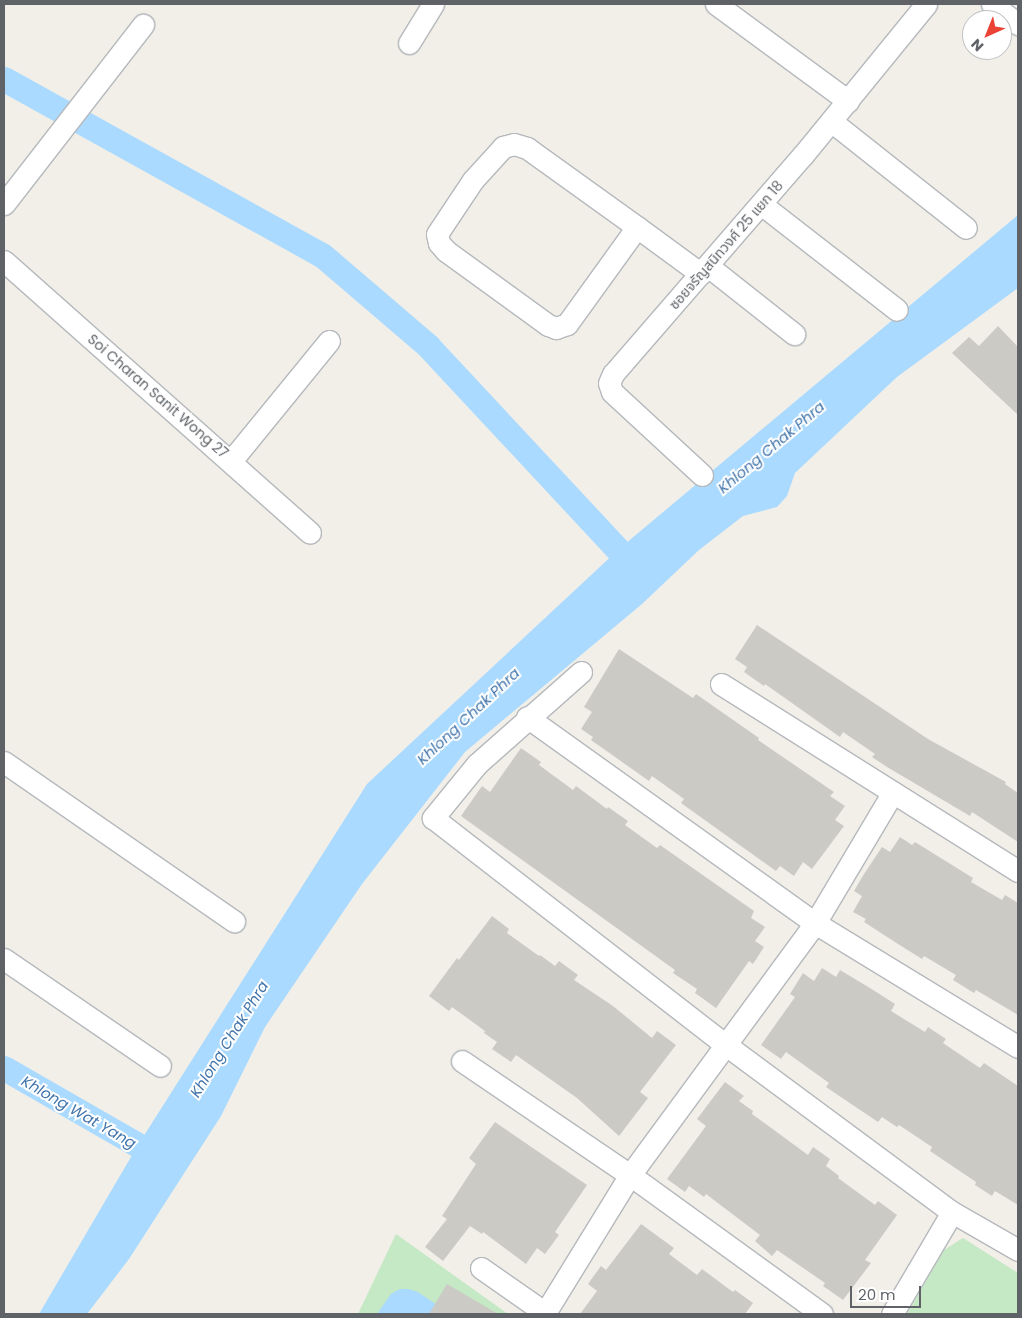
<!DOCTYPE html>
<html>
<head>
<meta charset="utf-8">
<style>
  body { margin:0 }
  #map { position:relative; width:1022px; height:1318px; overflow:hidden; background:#f1efe8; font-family:Poppins,"Noto Sans Thai",sans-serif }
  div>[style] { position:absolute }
  .green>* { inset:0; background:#c5e8c5 }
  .water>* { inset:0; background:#aadaff }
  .canal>* { height:25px; margin:-12.5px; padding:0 12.5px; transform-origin:12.5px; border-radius:12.5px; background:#aadaff }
  .building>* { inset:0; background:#cccac5 }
  .roads { filter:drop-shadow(1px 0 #b5b8bc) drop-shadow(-1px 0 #b5b8bc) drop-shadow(0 1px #b5b8bc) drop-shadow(0 -1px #b5b8bc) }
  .minor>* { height:21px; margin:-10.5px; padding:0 10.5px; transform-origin:10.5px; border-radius:10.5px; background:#fff }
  span { translate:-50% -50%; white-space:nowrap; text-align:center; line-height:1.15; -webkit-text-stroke:4px #fff; paint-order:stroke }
  .street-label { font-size:14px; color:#5f6368 }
  .water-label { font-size:15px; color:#4174aa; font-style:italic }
  .frame { position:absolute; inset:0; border:5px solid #5f6368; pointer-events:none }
  .north { position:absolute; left:962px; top:10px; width:50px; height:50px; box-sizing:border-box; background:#fff; border:1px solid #bfc1c3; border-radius:50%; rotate:224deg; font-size:14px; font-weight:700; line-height:20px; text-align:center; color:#5f6368 }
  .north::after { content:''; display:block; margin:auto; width:18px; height:22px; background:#ea4335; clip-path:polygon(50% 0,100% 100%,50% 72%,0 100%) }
  .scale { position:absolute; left:850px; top:1286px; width:71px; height:22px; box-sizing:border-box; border:2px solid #5f6368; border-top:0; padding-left:6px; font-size:15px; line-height:18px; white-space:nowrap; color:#5f6368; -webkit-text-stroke:4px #fff; paint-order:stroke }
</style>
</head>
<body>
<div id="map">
  <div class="green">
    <div style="clip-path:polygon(396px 1234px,508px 1314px,358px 1314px)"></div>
    <div style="clip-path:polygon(963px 1238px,1018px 1273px,1018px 1314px,907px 1314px,944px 1250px)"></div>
  </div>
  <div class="water">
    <div style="clip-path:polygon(1018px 215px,1018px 288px,897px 377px,795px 473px,787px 496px,777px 507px,743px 516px,699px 550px,642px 604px,465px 752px,362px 884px,265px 1027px,221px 1116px,129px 1259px,87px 1314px,39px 1314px,138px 1145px,367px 784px,619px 549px)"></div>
    <div style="clip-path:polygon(400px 1289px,408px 1289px,418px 1292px,450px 1314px,377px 1314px,391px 1294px)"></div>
  </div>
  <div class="canal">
    <div style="left:4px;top:79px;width:363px;rotate:29deg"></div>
    <div style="left:322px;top:255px;width:140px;rotate:40.6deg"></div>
    <div style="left:428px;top:346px;width:298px;rotate:47deg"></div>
    <div style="left:4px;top:1068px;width:174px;rotate:29.9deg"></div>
  </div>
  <div class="building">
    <div style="clip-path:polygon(998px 326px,1018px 347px,1018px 415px,952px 353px,969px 337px,979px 346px)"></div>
    <div style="clip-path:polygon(757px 625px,928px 739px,1006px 782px,1005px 784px,1018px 793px,1018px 842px,972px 812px,970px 816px,887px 767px,872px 757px,875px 754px,843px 732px,840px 737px,765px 684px,764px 686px,744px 672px,747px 667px,735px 659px)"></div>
    <div style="clip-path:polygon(619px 649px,693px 698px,696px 694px,759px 738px,758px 740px,834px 792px,830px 796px,845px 806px,835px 820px,844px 826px,812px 869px,803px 862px,794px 876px,780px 866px,776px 871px,681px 803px,684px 799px,652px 776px,649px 781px,591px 740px,593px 737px,581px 729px,592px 712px,584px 707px)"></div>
    <div style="clip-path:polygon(521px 748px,541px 762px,539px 765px,573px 790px,576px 786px,607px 809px,608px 807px,628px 821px,625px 825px,657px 848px,660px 845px,754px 911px,751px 918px,765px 927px,755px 941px,764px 947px,753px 964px,749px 961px,716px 1008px,695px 993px,697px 989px,673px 973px,675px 970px,461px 816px,482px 786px,490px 792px)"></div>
    <div style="clip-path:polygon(900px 837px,912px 845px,915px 842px,973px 878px,971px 882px,1002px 900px,1005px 895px,1018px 903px,1018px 1015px,976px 990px,974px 993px,953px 980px,956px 975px,924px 956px,922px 959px,898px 944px,864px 922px,866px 919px,853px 912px,862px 896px,854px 891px,864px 874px,882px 847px,890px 852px)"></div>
    <div style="clip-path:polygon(492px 916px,509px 929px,507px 933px,539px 956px,540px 955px,555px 966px,559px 961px,578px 975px,574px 980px,613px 1006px,652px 1038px,657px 1031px,676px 1045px,640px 1092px,648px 1098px,619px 1136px,577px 1098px,516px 1055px,511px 1062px,492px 1049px,497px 1042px,484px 1033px,485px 1031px,452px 1007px,449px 1011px,429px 996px,457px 958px,459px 960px)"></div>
    <div style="clip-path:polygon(822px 968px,836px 977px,840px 970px,870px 988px,895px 1004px,891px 1011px,925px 1032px,928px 1027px,946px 1039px,943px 1043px,980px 1068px,984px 1063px,1018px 1086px,1018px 1205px,995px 1191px,992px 1196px,975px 1185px,976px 1182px,930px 1151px,932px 1147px,899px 1125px,897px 1127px,882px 1117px,878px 1122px,826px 1087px,829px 1083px,786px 1052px,781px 1059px,761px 1045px,795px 997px,790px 994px,803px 973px,814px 981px)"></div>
    <div style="clip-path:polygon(725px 1082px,744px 1096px,739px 1101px,753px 1111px,752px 1114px,808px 1155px,813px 1147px,830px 1159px,826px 1166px,839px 1176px,838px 1178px,875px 1205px,878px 1201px,897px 1215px,865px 1260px,871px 1263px,843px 1300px,823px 1286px,825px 1283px,777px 1250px,772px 1256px,755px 1241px,760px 1235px,706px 1194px,704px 1197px,689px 1186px,685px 1192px,667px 1179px,706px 1126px,697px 1119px)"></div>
    <div style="clip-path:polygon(495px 1122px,587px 1185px,555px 1232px,559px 1235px,545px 1254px,537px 1248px,526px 1264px,483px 1232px,482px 1234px,470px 1226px,443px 1261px,425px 1247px,447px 1219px,442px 1216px,476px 1164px,469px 1158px)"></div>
    <div style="clip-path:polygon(641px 1224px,674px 1248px,669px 1254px,697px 1275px,702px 1269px,733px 1292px,735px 1290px,753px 1303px,745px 1314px,580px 1314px,597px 1291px,588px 1284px,601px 1266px,606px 1270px)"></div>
    <div style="clip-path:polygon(447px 1284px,498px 1314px,429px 1314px)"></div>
  </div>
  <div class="roads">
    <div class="minor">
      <div style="left:716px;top:4px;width:164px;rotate:36.3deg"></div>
      <div style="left:992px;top:4px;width:33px;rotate:38deg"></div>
      <div style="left:409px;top:43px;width:46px;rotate:-58.4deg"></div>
      <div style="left:831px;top:121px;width:172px;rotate:38.4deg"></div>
      <div style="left:4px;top:204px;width:227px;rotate:-52.2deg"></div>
      <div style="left:761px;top:204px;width:172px;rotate:37.9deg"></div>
      <div style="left:637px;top:227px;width:120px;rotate:125.8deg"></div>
      <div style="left:567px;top:324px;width:12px;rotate:160deg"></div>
      <div style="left:556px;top:328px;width:9px;rotate:-159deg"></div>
      <div style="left:548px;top:325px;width:126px;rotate:-144deg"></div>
      <div style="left:446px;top:251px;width:11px;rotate:-131deg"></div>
      <div style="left:439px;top:243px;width:9px;rotate:-103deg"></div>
      <div style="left:437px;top:234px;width:65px;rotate:-56.3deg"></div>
      <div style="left:473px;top:180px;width:45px;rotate:-47.7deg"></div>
      <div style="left:503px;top:147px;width:11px;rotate:-15deg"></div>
      <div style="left:514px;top:144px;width:14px;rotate:17deg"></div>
      <div style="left:527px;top:148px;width:135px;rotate:35.7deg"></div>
      <div style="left:637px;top:227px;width:79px;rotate:36.3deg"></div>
      <div style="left:4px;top:261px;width:409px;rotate:41.6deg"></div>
      <div style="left:708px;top:266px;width:110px;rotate:38.3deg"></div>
      <div style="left:231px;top:461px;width:155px;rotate:-50.8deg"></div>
      <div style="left:702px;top:475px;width:122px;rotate:-137.3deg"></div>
      <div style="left:612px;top:392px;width:9px;rotate:-108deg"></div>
      <div style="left:609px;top:383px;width:10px;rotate:-66deg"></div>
      <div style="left:613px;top:374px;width:290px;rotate:-49.1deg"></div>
      <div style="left:803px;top:155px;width:195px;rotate:-50.8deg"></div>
      <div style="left:581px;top:672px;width:139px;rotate:138.5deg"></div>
      <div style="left:477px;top:764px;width:70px;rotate:129.2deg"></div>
      <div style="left:433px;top:818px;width:371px;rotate:37.8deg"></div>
      <div style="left:726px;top:1045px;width:281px;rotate:36.5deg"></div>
      <div style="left:952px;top:1212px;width:76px;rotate:29.9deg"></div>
      <div style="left:721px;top:684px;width:351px;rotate:32.2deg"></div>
      <div style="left:527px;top:717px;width:354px;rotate:35.6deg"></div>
      <div style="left:815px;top:923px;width:238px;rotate:31.4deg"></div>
      <div style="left:4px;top:762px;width:280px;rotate:34.7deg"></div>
      <div style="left:4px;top:959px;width:189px;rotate:34.4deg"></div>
      <div style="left:462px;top:1061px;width:203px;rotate:34.2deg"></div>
      <div style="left:630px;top:1175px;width:237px;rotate:35.9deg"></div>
      <div style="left:481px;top:1268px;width:80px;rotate:34.9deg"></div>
      <div style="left:545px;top:1313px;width:162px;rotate:-58.4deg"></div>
      <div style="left:630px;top:1175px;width:313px;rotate:-53.7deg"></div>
      <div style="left:815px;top:923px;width:152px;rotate:-59.2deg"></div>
      <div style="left:892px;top:1314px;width:118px;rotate:-59.5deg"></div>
    </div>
  </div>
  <div class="street-label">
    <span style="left:726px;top:245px;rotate:-49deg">ซอยจรัญสนิทวงศ์ 25 แยก 18</span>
    <span style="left:158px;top:396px;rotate:41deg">Soi Charan Sanit Wong 27</span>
  </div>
  <div class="water-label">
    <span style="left:771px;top:447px;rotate:-40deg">Khlong Chak Phra</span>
    <span style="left:468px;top:716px;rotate:-43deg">Khlong Chak Phra</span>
    <span style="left:229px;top:1039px;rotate:-58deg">Khlong Chak Phra</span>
    <span style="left:79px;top:1112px;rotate:30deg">Khlong Wat Yang</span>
  </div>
  <div class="frame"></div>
  <div class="north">N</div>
  <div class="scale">20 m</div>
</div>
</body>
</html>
